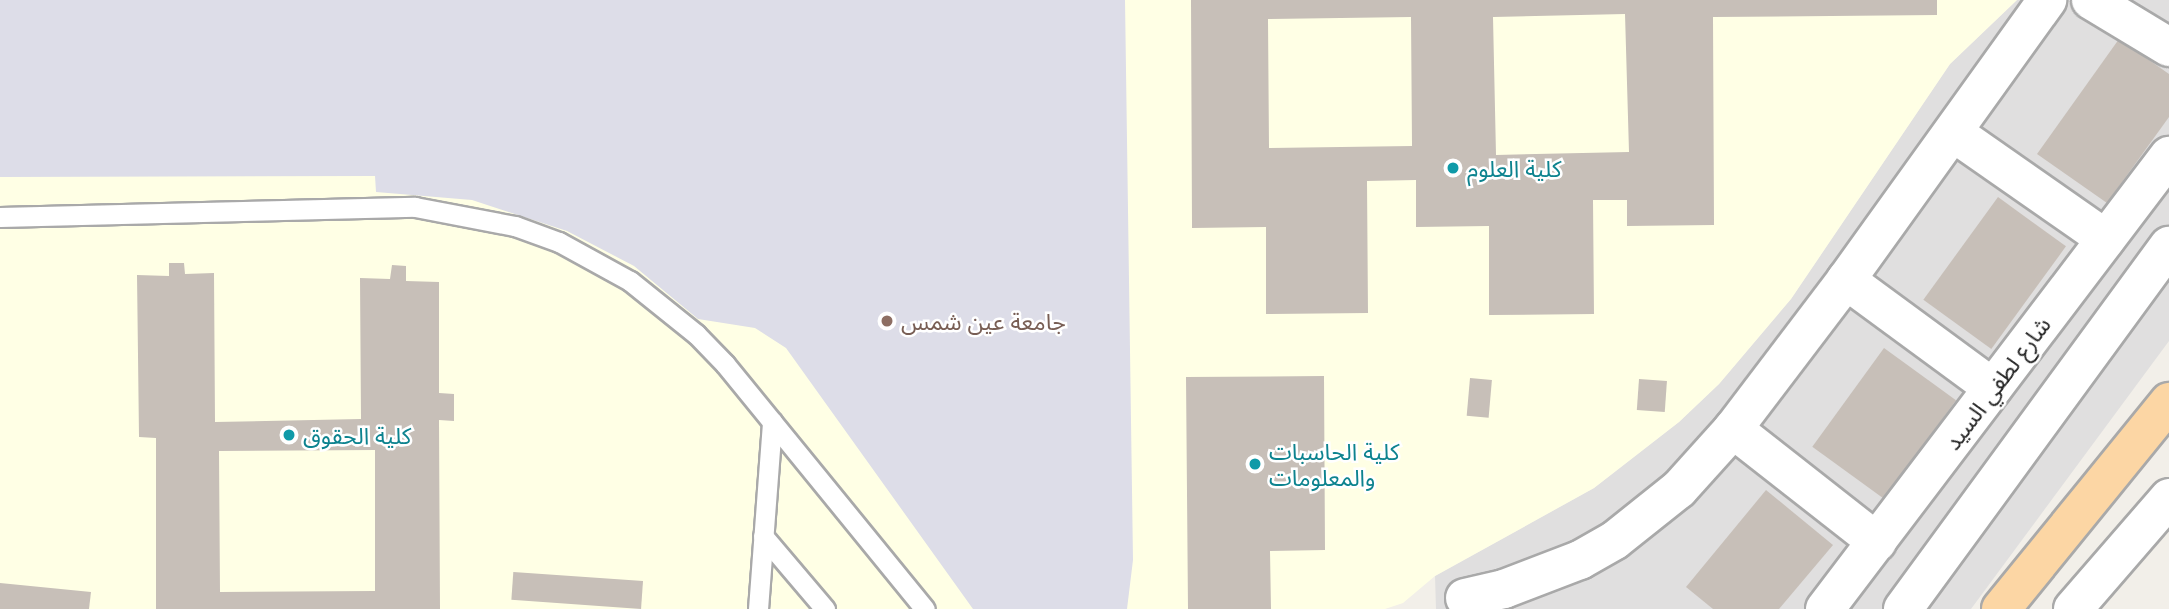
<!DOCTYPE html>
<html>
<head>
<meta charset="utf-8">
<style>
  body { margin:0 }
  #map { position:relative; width:2169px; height:609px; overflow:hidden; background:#f2efe9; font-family:"Open Sans","Noto Sans Arabic",sans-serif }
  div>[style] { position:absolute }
  .residential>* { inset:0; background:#e0dfdf }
  .education>* { inset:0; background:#ffffe5 }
  .plaza>* { inset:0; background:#dddde8 }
  .building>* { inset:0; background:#c7bfb8; transform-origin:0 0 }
  .roads { filter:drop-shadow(2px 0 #a9a9a9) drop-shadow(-2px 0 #a9a9a9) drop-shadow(0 2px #a9a9a9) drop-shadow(0 -2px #a9a9a9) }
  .lane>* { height:19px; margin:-9.5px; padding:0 9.5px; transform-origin:9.5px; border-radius:9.5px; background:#fff }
  .street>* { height:38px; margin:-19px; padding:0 19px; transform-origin:19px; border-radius:19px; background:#fff }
  .primary>* { height:38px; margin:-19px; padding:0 19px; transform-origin:19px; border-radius:19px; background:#fcd6a4 }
  .dots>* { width:19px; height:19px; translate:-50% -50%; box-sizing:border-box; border:4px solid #fff; border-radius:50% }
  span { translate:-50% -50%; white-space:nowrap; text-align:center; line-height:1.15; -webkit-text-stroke:5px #fff; paint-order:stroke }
  .culture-label { font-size:23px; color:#0d838f }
  .left { translate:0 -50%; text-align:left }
  .education-label { font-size:23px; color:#785e54 }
  .street-label { font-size:23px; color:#222 }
</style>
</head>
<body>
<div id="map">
  <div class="residential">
    <div style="clip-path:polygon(2017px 0,2169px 0,2169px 341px,1971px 609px,1436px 609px,1435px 576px,1594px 488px,1679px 422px,1719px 384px,1791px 299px,1950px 64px)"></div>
  </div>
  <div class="education">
    <div style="clip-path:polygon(0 0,2017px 0,1950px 64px,1791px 299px,1719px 384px,1679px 422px,1594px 488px,1435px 576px,1403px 603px,1385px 609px,0 609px)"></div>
  </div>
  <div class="plaza">
    <div style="clip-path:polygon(0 0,1125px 0,1133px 560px,1127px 609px,973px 609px,786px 348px,755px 328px,698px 319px,634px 266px,567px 231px,472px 200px,376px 192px,375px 176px,0 177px)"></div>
  </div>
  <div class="building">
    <div style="clip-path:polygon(evenodd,1191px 0,1937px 0,1937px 15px,1713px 17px,1714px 225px,1627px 226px,1627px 200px,1593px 200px,1594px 314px,1489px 315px,1489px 226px,1416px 227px,1416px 180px,1367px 181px,1368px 313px,1266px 314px,1266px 227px,1192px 228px,1191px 0,1625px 14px,1629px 152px,1496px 155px,1493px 17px,1625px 14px,1191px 0,1411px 17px,1412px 146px,1269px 148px,1268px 19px,1411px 17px)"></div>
    <div style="clip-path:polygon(2119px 39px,2169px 74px,2169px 117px,2107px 203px,2037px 154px)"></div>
    <div style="left:1998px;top:197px;width:84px;height:127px;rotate:36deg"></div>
    <div style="clip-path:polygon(evenodd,169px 263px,184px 263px,185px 274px,214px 273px,215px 422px,361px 419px,360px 278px,390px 279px,392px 265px,406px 266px,406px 281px,439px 282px,439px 393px,454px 394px,454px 421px,439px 420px,440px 609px,156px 609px,156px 438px,139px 437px,137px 275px,169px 276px,169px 263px,375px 450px,375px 591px,220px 592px,219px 451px,375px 450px)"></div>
    <div style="left:1884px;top:348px;width:89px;height:122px;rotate:36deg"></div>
    <div style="clip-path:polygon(1324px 376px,1325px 550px,1270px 551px,1271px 609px,1188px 609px,1186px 377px)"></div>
    <div style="left:1470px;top:378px;width:22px;height:38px;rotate:5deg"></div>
    <div style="left:1639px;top:379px;width:28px;height:31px;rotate:4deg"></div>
    <div style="clip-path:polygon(1766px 490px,1833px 545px,1779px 609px,1713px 609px,1686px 587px)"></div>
    <div style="left:643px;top:581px;width:28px;height:130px;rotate:94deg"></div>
    <div style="clip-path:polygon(0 583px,91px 592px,89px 609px,0 609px)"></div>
  </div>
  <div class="roads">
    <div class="lane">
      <div style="left:0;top:217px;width:415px;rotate:-1.4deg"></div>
      <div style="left:415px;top:207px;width:102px;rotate:10.8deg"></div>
      <div style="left:515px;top:226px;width:47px;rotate:20deg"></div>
      <div style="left:559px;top:242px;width:81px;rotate:28.8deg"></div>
      <div style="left:630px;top:281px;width:85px;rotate:38.8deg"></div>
      <div style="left:696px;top:334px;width:42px;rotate:46deg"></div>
      <div style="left:725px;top:364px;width:316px;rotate:50.8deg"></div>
      <div style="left:763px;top:536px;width:96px;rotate:49.7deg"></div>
      <div style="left:758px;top:609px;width:188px;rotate:-85.7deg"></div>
    </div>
    <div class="street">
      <div style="left:2091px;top:0;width:91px;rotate:31.1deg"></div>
      <div style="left:1954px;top:133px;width:185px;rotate:34.9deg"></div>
      <div style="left:1846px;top:280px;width:182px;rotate:36.3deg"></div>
      <div style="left:1733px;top:429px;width:183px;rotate:38.1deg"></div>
      <div style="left:1465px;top:598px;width:40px;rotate:-13deg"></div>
      <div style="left:1504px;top:589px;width:81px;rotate:-20.9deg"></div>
      <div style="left:1580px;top:560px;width:40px;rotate:-29.7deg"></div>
      <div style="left:1615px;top:540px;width:82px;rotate:-38.6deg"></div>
      <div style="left:1679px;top:489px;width:81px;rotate:-48deg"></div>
      <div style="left:1733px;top:429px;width:187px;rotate:-52.8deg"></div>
      <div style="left:1846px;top:280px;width:345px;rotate:-54.3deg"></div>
      <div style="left:1825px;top:609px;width:569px;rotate:-52.79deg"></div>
      <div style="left:1903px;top:609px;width:450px;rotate:-53.8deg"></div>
      <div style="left:2073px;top:609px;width:147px;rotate:-49.1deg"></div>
    </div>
    <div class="primary">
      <div style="left:2001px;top:609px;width:267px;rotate:-50.9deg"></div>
    </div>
  </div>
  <div class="dots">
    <div style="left:1453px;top:168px;background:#0f9aa8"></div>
    <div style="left:887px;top:321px;background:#8d6e63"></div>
    <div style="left:289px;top:435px;background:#0f9aa8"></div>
    <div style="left:1255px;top:464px;background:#0f9aa8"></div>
  </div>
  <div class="culture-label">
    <span class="left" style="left:1467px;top:168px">كلية العلوم</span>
    <span class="left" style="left:303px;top:435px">كلية الحقوق</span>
    <span class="left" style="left:1269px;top:464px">كلية الحاسبات<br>والمعلومات</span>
  </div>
  <div class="education-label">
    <span class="left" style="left:901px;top:321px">جامعة عين شمس</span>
  </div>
  <div class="street-label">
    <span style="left:1997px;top:383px;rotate:-53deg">شارع لطفي السيد</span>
  </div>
</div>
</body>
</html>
